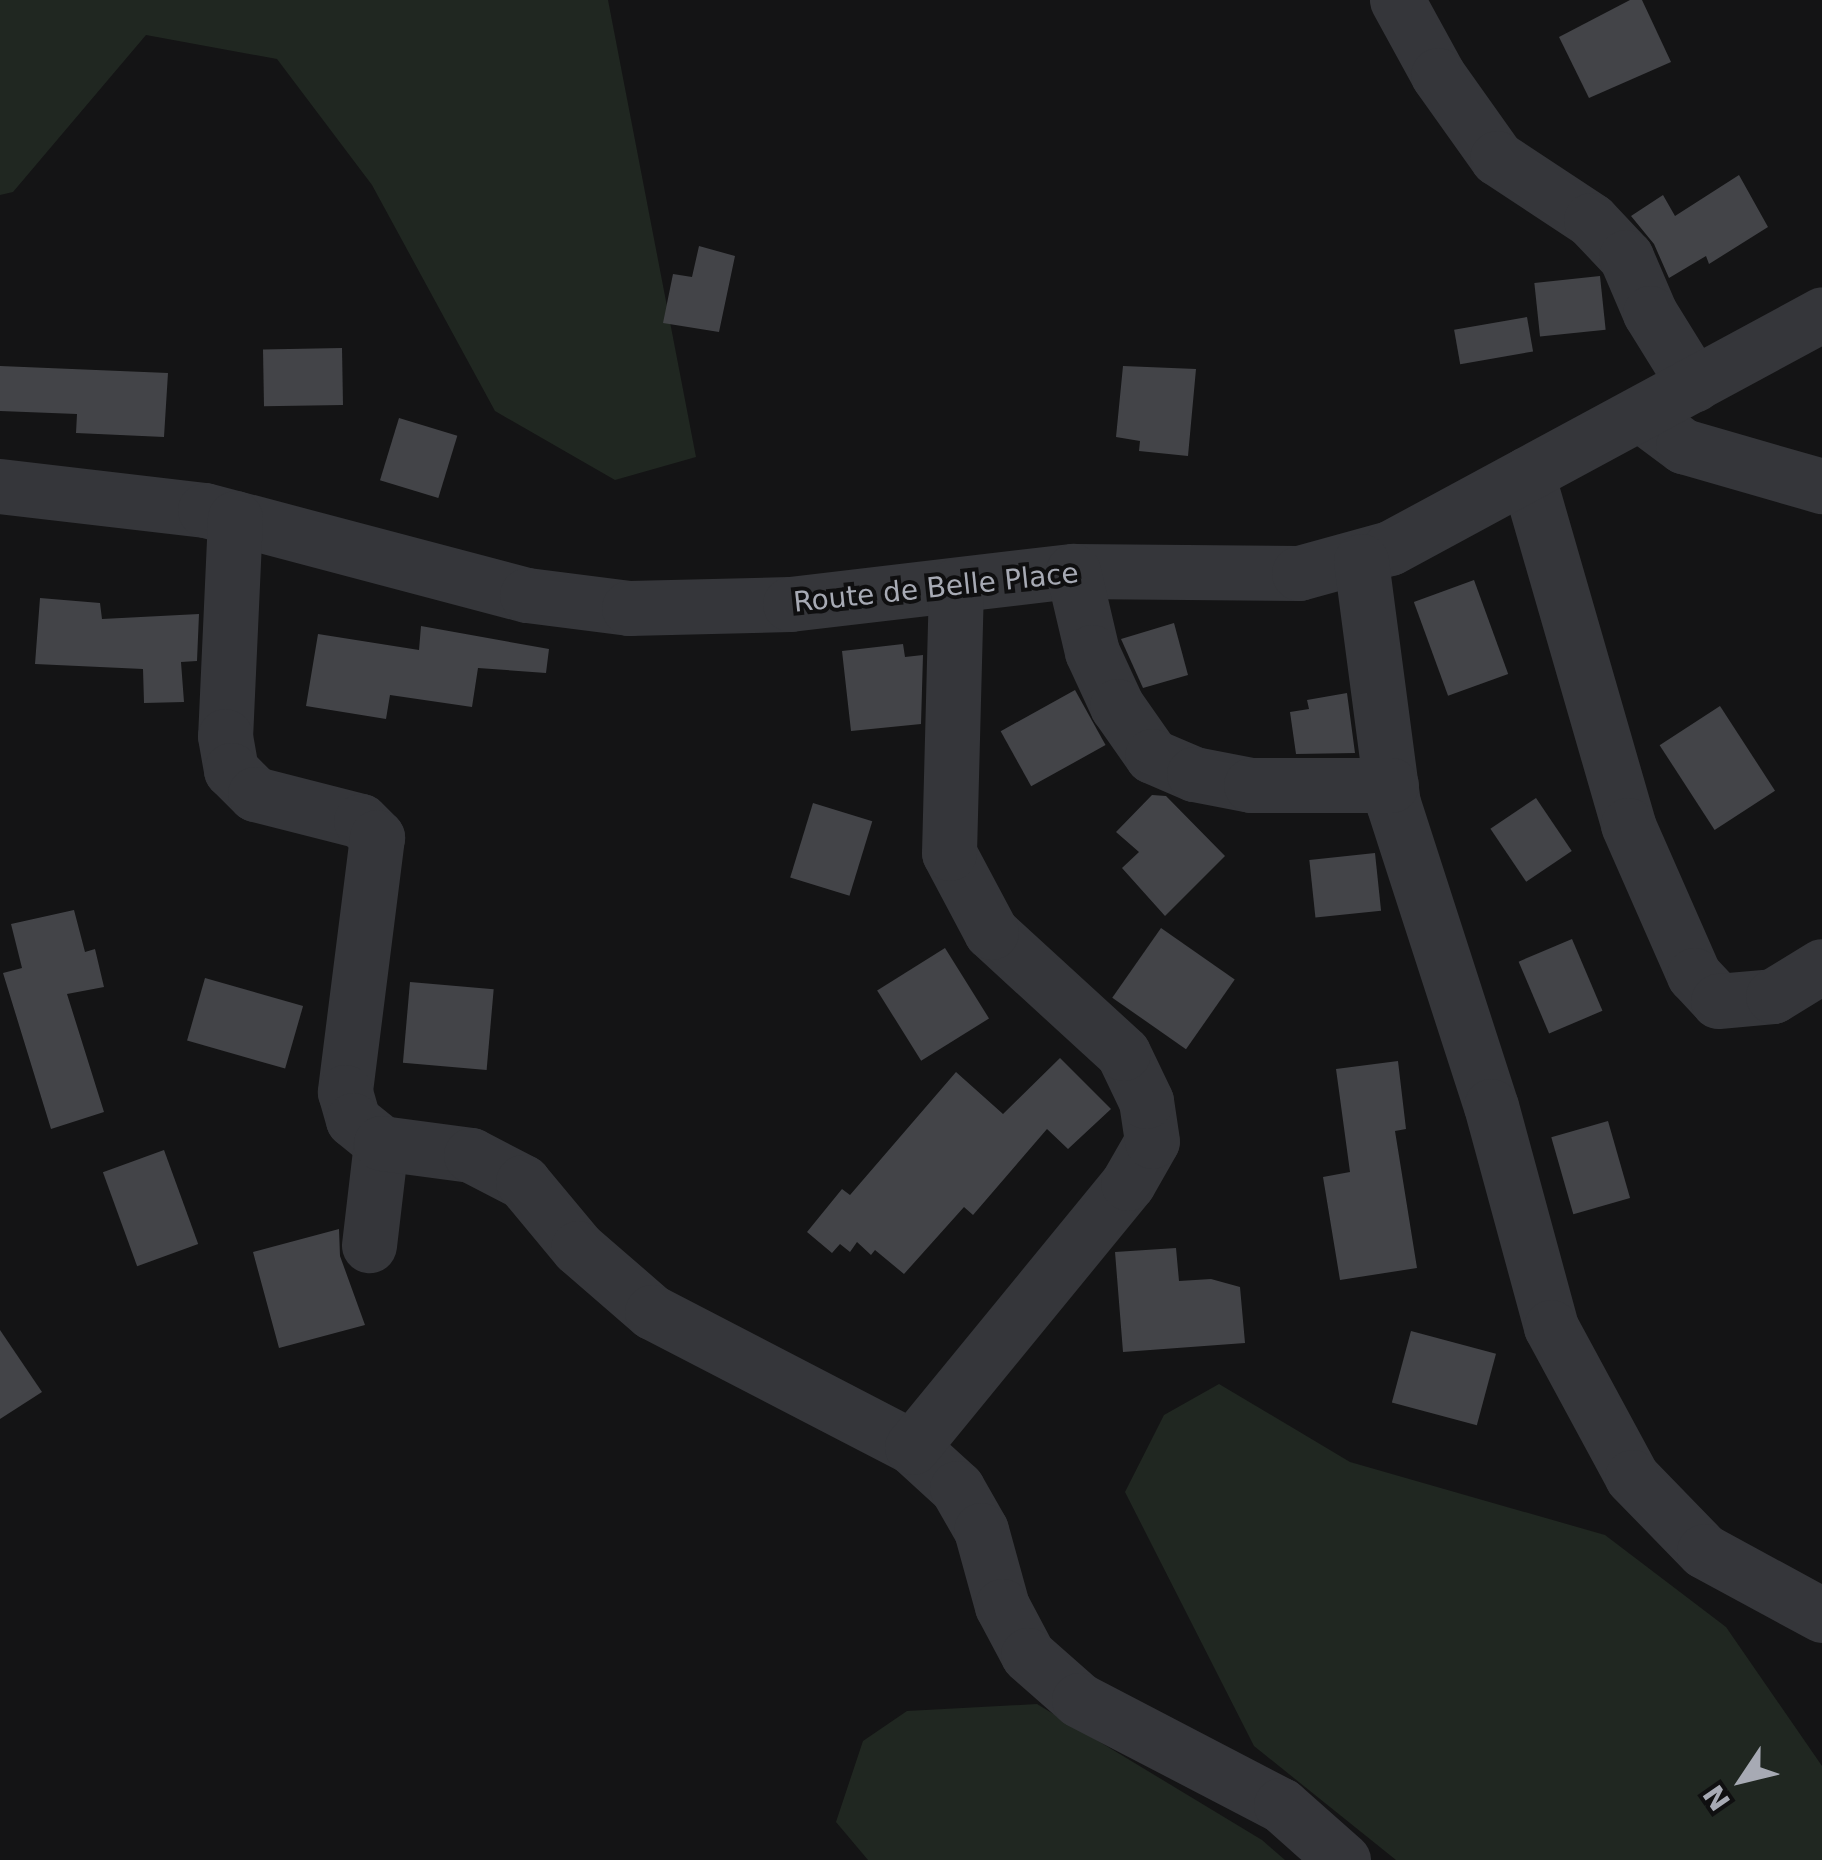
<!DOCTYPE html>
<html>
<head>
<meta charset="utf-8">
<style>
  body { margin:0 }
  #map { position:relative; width:1822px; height:1860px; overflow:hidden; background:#141415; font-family:"DejaVu Sans",sans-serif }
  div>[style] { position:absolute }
  .green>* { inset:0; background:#202721 }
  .building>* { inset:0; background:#434448; transform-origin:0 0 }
  .minor>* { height:55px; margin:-27.5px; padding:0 27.5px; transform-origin:27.5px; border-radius:27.5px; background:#35363a }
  span { translate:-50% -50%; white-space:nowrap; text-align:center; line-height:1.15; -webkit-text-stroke:8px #0f0f10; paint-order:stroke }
  .street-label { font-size:28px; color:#a7aab4 }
  .north { position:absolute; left:1692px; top:1730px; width:100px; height:100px; -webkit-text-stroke:8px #0f0f10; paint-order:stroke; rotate:235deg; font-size:28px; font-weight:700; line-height:40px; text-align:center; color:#a7aab4 }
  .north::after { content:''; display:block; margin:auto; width:35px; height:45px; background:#a7aab4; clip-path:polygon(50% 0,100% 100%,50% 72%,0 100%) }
</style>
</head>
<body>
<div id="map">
  <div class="green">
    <div style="clip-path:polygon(0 0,608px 0,696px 457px,615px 480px,495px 411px,372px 185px,277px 59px,146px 35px,13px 192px,0 195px)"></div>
    <div style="clip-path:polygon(1219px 1384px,1350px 1462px,1605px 1535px,1726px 1627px,1822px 1766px,1822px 1860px,1396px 1860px,1254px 1746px,1125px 1492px,1164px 1415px)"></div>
    <div style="clip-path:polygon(1037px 1704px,1262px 1840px,1285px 1860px,868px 1860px,836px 1822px,863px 1741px,907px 1711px)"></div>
  </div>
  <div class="building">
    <div style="clip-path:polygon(1630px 0,1642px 0,1671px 62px,1589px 98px,1559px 37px)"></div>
    <div style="clip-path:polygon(1739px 175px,1768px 227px,1709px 264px,1706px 256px,1669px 278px,1654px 244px,1631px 216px,1663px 195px,1675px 216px)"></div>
    <div style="clip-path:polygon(699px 246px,735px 256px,719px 332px,663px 323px,673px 274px,692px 277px)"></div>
    <div style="left:1600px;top:276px;width:54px;height:66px;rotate:84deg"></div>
    <div style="left:1527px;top:317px;width:35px;height:74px;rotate:80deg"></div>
    <div style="left:342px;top:348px;width:57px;height:79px;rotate:89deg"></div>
    <div style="clip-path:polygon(0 366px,168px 373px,164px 437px,76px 433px,77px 414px,0 411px)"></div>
    <div style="clip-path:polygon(1123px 366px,1196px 369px,1188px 456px,1139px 451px,1140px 441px,1116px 437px)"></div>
    <div style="left:399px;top:418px;width:61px;height:65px;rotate:17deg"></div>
    <div style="left:1474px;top:580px;width:100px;height:64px;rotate:70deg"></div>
    <div style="clip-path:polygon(40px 598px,100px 603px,102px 619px,199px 614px,197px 661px,181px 662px,184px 702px,144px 703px,143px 669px,35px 664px)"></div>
    <div style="clip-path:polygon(1174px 623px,1188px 675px,1143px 688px,1121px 639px)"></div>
    <div style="clip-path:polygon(421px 626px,549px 649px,546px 673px,478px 668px,472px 707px,390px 695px,386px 719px,306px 706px,318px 634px,419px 650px)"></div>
    <div style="clip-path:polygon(903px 644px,905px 657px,923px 655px,921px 724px,851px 731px,842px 651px)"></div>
    <div style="left:1075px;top:690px;width:63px;height:85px;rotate:61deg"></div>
    <div style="clip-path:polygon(1347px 693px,1355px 753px,1296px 754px,1290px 712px,1309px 709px,1307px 700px)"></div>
    <div style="left:1720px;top:706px;width:101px;height:72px;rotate:57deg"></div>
    <div style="clip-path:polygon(1152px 795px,1166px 796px,1225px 856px,1165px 916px,1122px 868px,1139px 852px,1116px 832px)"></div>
    <div style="left:1536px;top:798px;width:64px;height:55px;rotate:56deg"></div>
    <div style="left:813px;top:803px;width:62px;height:78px;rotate:17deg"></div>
    <div style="left:1375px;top:853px;width:58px;height:66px;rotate:84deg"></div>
    <div style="clip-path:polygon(74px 910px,85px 952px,95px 949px,104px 987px,67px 994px,104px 1112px,51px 1129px,3px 973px,22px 968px,11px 924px)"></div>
    <div style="left:1161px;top:928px;width:90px;height:85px;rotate:35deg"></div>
    <div style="left:1572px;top:939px;width:78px;height:58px;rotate:67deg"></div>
    <div style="left:945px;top:948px;width:83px;height:80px;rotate:58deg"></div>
    <div style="left:205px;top:978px;width:102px;height:65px;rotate:16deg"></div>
    <div style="left:410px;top:982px;width:84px;height:81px;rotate:5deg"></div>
    <div style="clip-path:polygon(1060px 1058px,1111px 1109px,1068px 1149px,1047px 1129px,973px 1215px,964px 1207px,904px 1274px,875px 1250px,871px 1255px,857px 1242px,850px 1252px,840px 1244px,832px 1253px,807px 1232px,842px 1189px,850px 1195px,956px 1072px,1003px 1114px)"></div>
    <div style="clip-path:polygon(1398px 1061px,1406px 1129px,1395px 1131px,1417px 1268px,1340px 1280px,1323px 1177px,1350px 1172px,1336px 1069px)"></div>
    <div style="left:1608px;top:1121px;width:80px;height:59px;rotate:74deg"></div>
    <div style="left:164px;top:1150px;width:100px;height:65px;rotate:70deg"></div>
    <div style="clip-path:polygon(339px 1229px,340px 1256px,365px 1325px,279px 1348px,253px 1252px)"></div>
    <div style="clip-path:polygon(1176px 1248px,1179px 1281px,1211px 1279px,1240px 1287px,1245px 1343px,1123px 1352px,1115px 1252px)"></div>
    <div style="clip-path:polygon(0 1330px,42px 1392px,0 1419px)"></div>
    <div style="left:1411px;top:1331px;width:88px;height:74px;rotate:15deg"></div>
  </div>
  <div class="minor">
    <div style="left:1397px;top:0;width:85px;rotate:61.3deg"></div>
    <div style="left:1438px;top:75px;width:102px;rotate:54.6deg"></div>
    <div style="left:1497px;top:158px;width:113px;rotate:33.4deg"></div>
    <div style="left:1591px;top:220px;width:51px;rotate:46.6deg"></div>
    <div style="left:1626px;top:257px;width:61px;rotate:66.8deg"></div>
    <div style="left:1650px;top:313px;width:84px;rotate:58.2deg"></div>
    <div style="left:1640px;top:414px;width:54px;rotate:36.7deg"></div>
    <div style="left:1683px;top:446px;width:145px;rotate:16.1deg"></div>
    <div style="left:1527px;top:474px;width:365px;rotate:73.9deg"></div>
    <div style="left:1628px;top:825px;width:164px;rotate:66.3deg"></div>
    <div style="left:1694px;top:975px;width:35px;rotate:47deg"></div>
    <div style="left:1718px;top:1001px;width:55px;rotate:-5.2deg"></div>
    <div style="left:1773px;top:996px;width:57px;rotate:-31.5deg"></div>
    <div style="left:0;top:486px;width:206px;rotate:6.7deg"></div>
    <div style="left:205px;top:510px;width:333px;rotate:14.8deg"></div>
    <div style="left:527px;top:595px;width:103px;rotate:7.3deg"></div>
    <div style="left:629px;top:608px;width:161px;rotate:-1.4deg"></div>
    <div style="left:790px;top:604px;width:285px;rotate:-6.7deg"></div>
    <div style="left:1073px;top:571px;width:226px;rotate:0.5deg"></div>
    <div style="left:1299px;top:573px;width:94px;rotate:-15.4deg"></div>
    <div style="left:1390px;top:548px;width:491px;rotate:-28.4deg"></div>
    <div style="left:235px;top:518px;width:218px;rotate:92.6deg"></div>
    <div style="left:225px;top:736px;width:35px;rotate:80deg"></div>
    <div style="left:231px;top:770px;width:34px;rotate:45deg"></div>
    <div style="left:255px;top:794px;width:109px;rotate:14.3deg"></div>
    <div style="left:361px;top:821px;width:23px;rotate:45deg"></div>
    <div style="left:377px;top:837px;width:257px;rotate:97.2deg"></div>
    <div style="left:345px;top:1092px;width:29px;rotate:74deg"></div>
    <div style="left:353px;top:1120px;width:36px;rotate:39deg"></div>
    <div style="left:381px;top:1143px;width:103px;rotate:96.7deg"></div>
    <div style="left:1361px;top:561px;width:244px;rotate:82.5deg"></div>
    <div style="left:1393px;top:803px;width:318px;rotate:72.1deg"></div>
    <div style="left:1491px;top:1106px;width:229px;rotate:74.8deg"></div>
    <div style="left:1551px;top:1327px;width:170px;rotate:61.6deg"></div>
    <div style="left:1632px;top:1477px;width:103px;rotate:45.8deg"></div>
    <div style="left:1704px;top:1551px;width:134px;rotate:28.5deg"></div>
    <div style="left:1073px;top:571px;width:83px;rotate:76.8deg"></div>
    <div style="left:1092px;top:652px;width:60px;rotate:65.2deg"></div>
    <div style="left:1117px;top:706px;width:61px;rotate:55deg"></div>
    <div style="left:1152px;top:756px;width:46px;rotate:23.2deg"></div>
    <div style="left:1194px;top:774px;width:58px;rotate:10.9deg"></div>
    <div style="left:1251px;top:785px;width:140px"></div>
    <div style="left:381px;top:1143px;width:91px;rotate:7.6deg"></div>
    <div style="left:471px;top:1155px;width:59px;rotate:27.4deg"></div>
    <div style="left:523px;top:1182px;width:86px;rotate:50.2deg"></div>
    <div style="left:578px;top:1248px;width:98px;rotate:40.9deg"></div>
    <div style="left:652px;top:1312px;width:293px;rotate:27.4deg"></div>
    <div style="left:912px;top:1447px;width:61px;rotate:42.3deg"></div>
    <div style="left:957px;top:1488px;width:48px;rotate:60.3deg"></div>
    <div style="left:981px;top:1530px;width:79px;rotate:74.6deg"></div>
    <div style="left:1002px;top:1606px;width:55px;rotate:62deg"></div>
    <div style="left:1028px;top:1655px;width:68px;rotate:41.4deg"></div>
    <div style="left:1079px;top:1700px;width:228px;rotate:27.5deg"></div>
    <div style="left:1281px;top:1805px;width:83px;rotate:41.6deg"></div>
    <div style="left:912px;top:1447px;width:341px;rotate:-50.7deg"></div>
    <div style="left:1128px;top:1183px;width:48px;rotate:-60.3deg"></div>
    <div style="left:1152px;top:1141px;width:40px;rotate:-98.5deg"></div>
    <div style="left:1146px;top:1101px;width:53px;rotate:-115.6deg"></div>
    <div style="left:1123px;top:1053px;width:179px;rotate:-137.5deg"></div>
    <div style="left:991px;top:932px;width:89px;rotate:-118deg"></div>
    <div style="left:949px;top:853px;width:268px;rotate:-88.5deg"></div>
  </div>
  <div class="street-label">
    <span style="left:936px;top:588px;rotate:-6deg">Route de Belle Place</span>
  </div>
  <div class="north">N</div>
</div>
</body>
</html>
